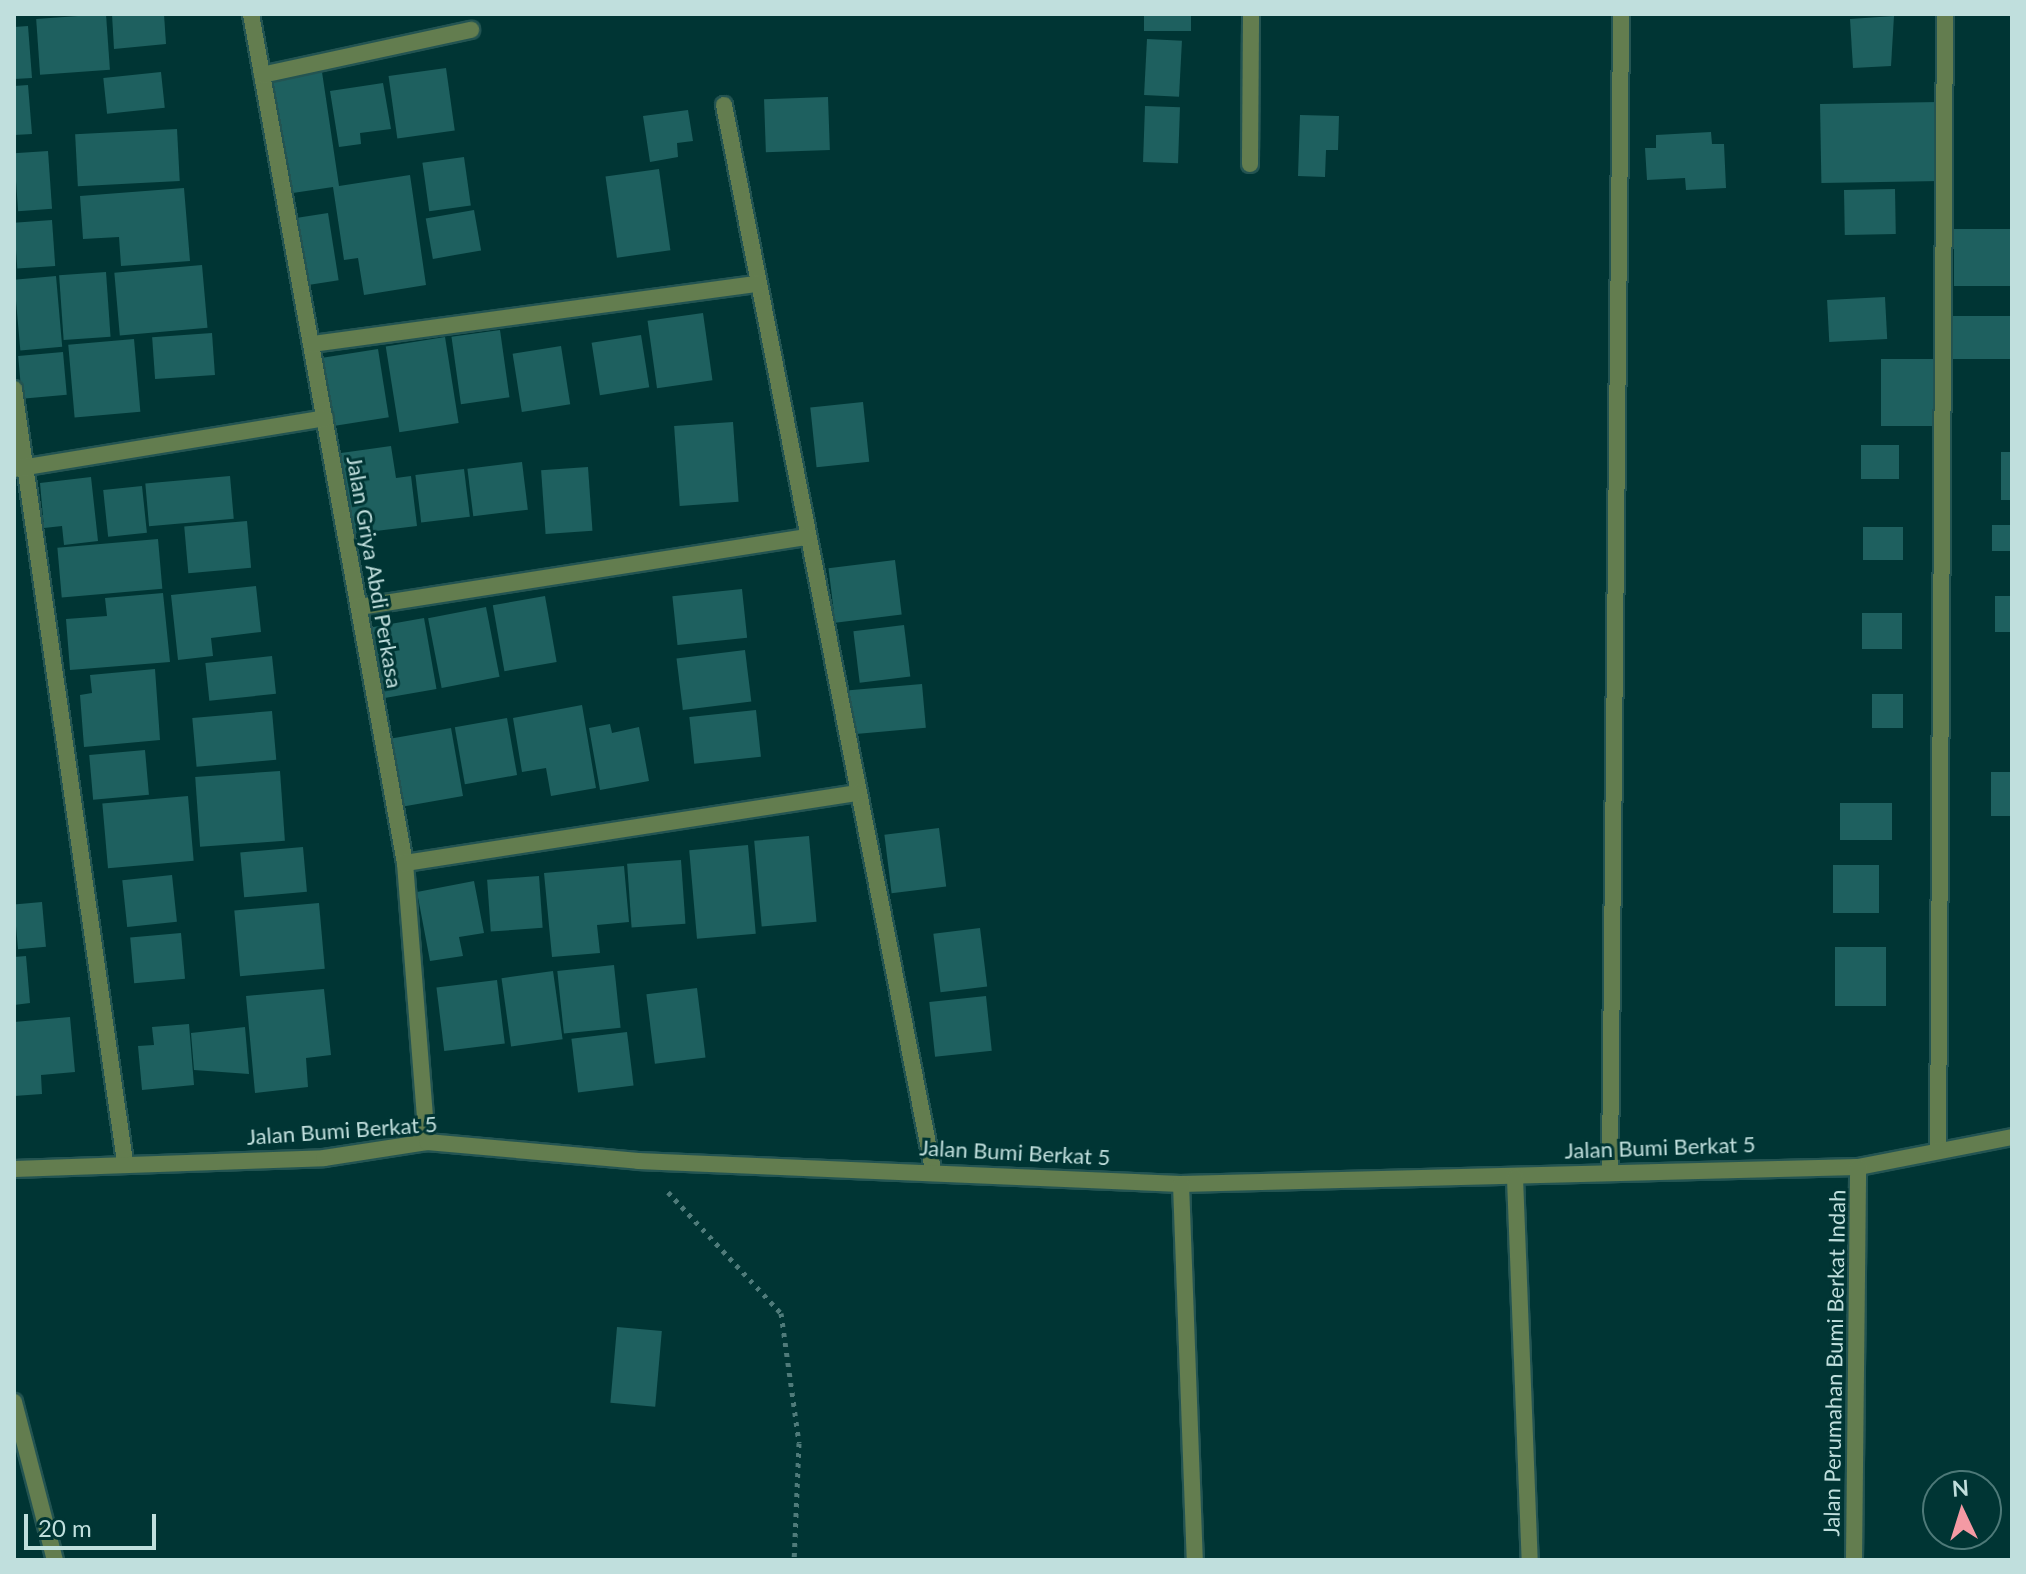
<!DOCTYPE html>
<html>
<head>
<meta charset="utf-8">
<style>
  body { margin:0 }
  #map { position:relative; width:2026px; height:1574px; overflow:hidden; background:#003534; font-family:Lato,sans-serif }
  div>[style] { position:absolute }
  .building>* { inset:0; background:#1e605f; transform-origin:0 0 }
  .path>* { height:5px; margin-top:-2.5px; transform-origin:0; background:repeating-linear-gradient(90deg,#4f7b7a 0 4px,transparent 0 10px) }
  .roads { filter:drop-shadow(2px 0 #235452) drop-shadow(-2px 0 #235452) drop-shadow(0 2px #235452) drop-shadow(0 -2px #235452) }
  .minor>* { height:16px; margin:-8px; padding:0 8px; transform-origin:8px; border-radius:8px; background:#637d4f }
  span { translate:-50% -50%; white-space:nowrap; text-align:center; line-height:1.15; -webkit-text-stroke:6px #003534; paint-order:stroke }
  .street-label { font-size:22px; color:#c0dfdd }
  .frame { position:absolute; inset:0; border:16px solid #c0dfdd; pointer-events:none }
  .north { position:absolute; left:1922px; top:1470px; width:80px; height:80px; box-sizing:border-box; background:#003534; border:2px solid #4d7978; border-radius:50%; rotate:356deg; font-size:22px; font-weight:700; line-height:32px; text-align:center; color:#c0dfdd }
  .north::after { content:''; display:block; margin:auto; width:28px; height:36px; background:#f49aa4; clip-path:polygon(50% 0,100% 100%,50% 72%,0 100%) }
  .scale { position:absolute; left:24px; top:1514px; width:132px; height:36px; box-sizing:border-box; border:4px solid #c0dfdd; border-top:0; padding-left:10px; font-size:24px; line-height:28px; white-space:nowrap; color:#c0dfdd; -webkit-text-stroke:6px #003534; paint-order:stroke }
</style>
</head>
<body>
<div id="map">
  <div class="building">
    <div style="left:106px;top:14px;width:56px;height:70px;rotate:86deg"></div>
    <div style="clip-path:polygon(112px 14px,164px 14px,166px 44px,114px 49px)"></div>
    <div style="left:1144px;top:14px;width:47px;height:17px"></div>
    <div style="clip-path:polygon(1894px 16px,1891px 66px,1853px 68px,1850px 19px)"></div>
    <div style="clip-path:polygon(28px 26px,32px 78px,14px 79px,14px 27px)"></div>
    <div style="left:1147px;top:39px;width:35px;height:56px;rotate:3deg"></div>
    <div style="left:446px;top:68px;width:63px;height:58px;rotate:82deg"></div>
    <div style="left:161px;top:72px;width:36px;height:58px;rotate:84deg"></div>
    <div style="clip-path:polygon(322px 72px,339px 186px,410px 175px,426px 285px,364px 295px,358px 258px,344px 260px,333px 187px,286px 194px,268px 80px)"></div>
    <div style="clip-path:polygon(383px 83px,391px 129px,360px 133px,361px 144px,339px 147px,330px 91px)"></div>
    <div style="clip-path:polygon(28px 85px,32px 134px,14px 135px,14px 86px)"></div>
    <div style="left:828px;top:97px;width:53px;height:64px;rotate:88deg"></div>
    <div style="left:1939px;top:102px;width:79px;height:119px;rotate:89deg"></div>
    <div style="left:1145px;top:106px;width:35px;height:56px;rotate:2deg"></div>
    <div style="clip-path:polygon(688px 110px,693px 141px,677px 143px,678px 157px,650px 162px,643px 116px)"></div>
    <div style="clip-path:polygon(1300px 115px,1339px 116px,1338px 150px,1326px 150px,1325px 177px,1298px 176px)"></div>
    <div style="left:177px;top:129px;width:52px;height:102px;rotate:87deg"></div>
    <div style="clip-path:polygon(1711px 132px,1712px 144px,1724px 144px,1726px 188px,1686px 190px,1685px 178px,1647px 180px,1645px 148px,1656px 148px,1656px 135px)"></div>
    <div style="left:48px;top:151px;width:58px;height:34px;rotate:86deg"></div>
    <div style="left:464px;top:157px;width:49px;height:42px;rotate:82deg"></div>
    <div style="left:659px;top:169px;width:82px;height:54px;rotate:82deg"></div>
    <div style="clip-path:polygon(184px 188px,190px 261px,121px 266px,119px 237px,83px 239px,80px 196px)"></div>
    <div style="left:1895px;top:189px;width:45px;height:51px;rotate:89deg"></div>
    <div style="left:474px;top:210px;width:41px;height:49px;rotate:80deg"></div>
    <div style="left:328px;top:213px;width:68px;height:34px;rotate:81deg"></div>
    <div style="left:52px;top:220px;width:46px;height:38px;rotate:86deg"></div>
    <div style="left:2012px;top:229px;width:57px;height:58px;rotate:90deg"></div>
    <div style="left:202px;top:265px;width:63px;height:88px;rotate:85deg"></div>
    <div style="left:106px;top:272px;width:65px;height:47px;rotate:86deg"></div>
    <div style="left:56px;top:276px;width:71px;height:42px;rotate:85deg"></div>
    <div style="left:1885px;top:297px;width:42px;height:58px;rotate:87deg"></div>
    <div style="left:703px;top:313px;width:68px;height:56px;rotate:82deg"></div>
    <div style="left:2012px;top:316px;width:43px;height:62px;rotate:90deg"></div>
    <div style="left:500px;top:330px;width:68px;height:49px;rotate:82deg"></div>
    <div style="left:212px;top:333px;width:42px;height:60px;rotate:86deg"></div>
    <div style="left:641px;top:335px;width:53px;height:50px;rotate:81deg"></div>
    <div style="left:445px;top:337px;width:87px;height:60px;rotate:81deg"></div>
    <div style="left:134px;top:339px;width:73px;height:66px;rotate:85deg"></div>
    <div style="left:561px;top:346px;width:59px;height:49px;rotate:81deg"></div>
    <div style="left:378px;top:349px;width:69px;height:56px;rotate:81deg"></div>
    <div style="left:63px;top:352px;width:43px;height:45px;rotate:85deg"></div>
    <div style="left:1881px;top:359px;width:53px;height:67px"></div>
    <div style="left:863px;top:402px;width:60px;height:53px;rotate:84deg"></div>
    <div style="left:733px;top:422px;width:80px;height:59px;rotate:86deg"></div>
    <div style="left:1861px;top:445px;width:38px;height:34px"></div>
    <div style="clip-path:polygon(391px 446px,396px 478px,411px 476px,417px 526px,351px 534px,341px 453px)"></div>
    <div style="left:2001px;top:452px;width:11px;height:48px"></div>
    <div style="left:522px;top:462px;width:48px;height:55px;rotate:83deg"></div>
    <div style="left:588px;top:467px;width:64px;height:47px;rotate:86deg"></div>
    <div style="left:464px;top:469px;width:48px;height:49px;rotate:83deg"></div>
    <div style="left:230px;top:476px;width:43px;height:85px;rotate:85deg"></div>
    <div style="clip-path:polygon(91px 477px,98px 541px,64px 545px,62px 526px,44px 528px,40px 483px)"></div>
    <div style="left:142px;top:486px;width:47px;height:39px;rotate:84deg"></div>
    <div style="left:247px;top:521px;width:47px;height:63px;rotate:85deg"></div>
    <div style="left:1992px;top:525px;width:20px;height:26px"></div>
    <div style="left:1863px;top:527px;width:40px;height:33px"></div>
    <div style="left:158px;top:539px;width:50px;height:101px;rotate:85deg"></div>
    <div style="left:895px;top:560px;width:55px;height:67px;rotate:83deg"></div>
    <div style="clip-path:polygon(256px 586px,261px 632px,211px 638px,213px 656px,178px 660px,171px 595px)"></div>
    <div style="left:742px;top:589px;width:49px;height:70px;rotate:84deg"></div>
    <div style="clip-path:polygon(163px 593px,170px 662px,70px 670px,66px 619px,107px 616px,105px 598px)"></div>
    <div style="left:545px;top:596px;width:67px;height:53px;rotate:80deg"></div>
    <div style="left:1995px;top:596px;width:17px;height:36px"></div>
    <div style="left:486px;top:607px;width:71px;height:59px;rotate:79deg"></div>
    <div style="left:1862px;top:613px;width:40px;height:36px"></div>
    <div style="left:424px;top:618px;width:72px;height:54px;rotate:80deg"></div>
    <div style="left:904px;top:625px;width:52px;height:51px;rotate:83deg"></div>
    <div style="left:745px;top:650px;width:52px;height:69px;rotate:83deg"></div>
    <div style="left:272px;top:656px;width:38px;height:67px;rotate:84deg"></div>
    <div style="clip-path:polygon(155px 669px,160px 740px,84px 747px,80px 695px,92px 693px,90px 675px)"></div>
    <div style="left:922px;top:684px;width:44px;height:73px;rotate:85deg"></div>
    <div style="left:1872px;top:694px;width:31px;height:34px"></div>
    <div style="clip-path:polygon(582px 705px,596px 788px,551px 796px,546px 768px,522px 772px,513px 718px)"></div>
    <div style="left:756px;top:710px;width:47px;height:67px;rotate:84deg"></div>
    <div style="left:272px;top:711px;width:49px;height:80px;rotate:85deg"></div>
    <div style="left:507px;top:718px;width:58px;height:53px;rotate:80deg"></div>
    <div style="clip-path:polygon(610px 724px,612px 733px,639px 727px,649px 781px,600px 790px,589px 728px)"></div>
    <div style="left:451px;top:728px;width:69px;height:62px;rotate:80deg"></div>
    <div style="left:145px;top:750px;width:45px;height:56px;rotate:85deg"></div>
    <div style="left:280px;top:771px;width:70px;height:85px;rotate:86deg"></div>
    <div style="left:1991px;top:772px;width:21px;height:44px"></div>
    <div style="left:188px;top:796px;width:65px;height:86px;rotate:85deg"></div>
    <div style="left:1840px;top:803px;width:52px;height:37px"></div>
    <div style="left:939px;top:828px;width:59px;height:55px;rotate:83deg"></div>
    <div style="left:809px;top:836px;width:86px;height:55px;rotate:85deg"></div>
    <div style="left:748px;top:845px;width:89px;height:59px;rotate:85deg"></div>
    <div style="left:303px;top:847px;width:45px;height:63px;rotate:85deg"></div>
    <div style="left:681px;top:860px;width:64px;height:54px;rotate:86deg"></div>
    <div style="left:1833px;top:865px;width:46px;height:48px"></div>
    <div style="clip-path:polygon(624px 866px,629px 922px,597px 925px,600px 953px,552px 957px,544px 873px)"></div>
    <div style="left:172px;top:875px;width:47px;height:50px;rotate:84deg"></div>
    <div style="left:539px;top:876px;width:52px;height:52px;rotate:86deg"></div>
    <div style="clip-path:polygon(474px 881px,484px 933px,459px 937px,463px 956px,430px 961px,417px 892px)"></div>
    <div style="left:42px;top:902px;width:45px;height:28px;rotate:85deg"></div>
    <div style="left:319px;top:903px;width:66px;height:85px;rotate:85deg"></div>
    <div style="left:980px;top:928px;width:59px;height:47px;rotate:83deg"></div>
    <div style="left:181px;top:933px;width:46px;height:51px;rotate:85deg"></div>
    <div style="left:1835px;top:947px;width:51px;height:59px"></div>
    <div style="clip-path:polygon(26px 956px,30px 1003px,14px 1005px,14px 957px)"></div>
    <div style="left:614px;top:965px;width:63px;height:57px;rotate:84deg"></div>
    <div style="left:553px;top:971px;width:69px;height:52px;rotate:82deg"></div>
    <div style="left:497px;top:980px;width:64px;height:61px;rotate:83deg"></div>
    <div style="left:697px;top:988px;width:70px;height:51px;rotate:83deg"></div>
    <div style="clip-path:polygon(324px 989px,331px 1055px,306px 1058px,308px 1087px,255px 1093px,246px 996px)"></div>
    <div style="left:986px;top:996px;width:55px;height:57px;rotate:84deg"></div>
    <div style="clip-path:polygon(70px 1017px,75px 1072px,41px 1075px,42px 1094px,14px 1096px,14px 1022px)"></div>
    <div style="clip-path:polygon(189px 1024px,194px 1085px,142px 1090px,138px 1046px,154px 1045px,152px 1027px)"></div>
    <div style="clip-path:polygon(245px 1027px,249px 1074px,194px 1070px,191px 1033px)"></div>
    <div style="left:627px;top:1032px;width:54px;height:56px;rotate:83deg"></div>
    <div style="left:617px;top:1327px;width:45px;height:76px;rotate:5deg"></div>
  </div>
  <div class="path">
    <div style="left:668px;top:1192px;width:166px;rotate:47deg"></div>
    <div style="left:781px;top:1313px;width:131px;rotate:82.1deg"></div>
    <div style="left:799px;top:1443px;width:117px;rotate:92.4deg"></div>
  </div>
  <div class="roads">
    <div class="minor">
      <div style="left:251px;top:14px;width:863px;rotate:79.72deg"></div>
      <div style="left:405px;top:863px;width:280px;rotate:85.5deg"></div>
      <div style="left:262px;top:75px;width:214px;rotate:-12.2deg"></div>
      <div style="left:724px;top:105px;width:1084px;rotate:78.89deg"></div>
      <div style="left:1250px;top:164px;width:150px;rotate:-89.6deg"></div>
      <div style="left:312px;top:344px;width:449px;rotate:-7.7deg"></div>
      <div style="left:14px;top:389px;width:781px;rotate:81.83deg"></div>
      <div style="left:14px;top:469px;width:315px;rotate:-9.3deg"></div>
      <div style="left:359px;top:607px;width:452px;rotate:-8.9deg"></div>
      <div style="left:405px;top:863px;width:455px;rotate:-8.8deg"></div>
      <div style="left:1938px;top:1150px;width:1136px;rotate:-89.65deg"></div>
      <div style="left:1610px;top:1168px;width:1154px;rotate:-89.45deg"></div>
      <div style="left:14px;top:1169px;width:310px;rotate:-2deg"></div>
      <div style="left:324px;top:1158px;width:104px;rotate:-8.8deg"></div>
      <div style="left:427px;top:1142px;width:212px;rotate:5.1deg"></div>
      <div style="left:638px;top:1161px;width:543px;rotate:2.43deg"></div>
      <div style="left:1181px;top:1184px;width:677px;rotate:-1.44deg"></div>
      <div style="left:1858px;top:1167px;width:157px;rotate:-11deg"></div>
      <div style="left:1515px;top:1178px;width:382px;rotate:87.8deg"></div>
      <div style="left:1181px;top:1184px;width:376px;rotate:87.9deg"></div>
      <div style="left:14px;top:1402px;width:163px;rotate:75.5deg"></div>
      <div style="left:1854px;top:1560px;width:393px;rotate:-89.4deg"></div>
    </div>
  </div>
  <div class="street-label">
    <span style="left:375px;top:572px;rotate:80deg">Jalan Griya Abdi Perkasa</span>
    <span style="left:342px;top:1130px;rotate:-4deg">Jalan Bumi Berkat 5</span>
    <span style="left:1660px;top:1147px;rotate:-2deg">Jalan Bumi Berkat 5</span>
    <span style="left:1015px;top:1152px;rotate:3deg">Jalan Bumi Berkat 5</span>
    <span style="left:1834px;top:1363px;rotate:-89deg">Jalan Perumahan Bumi Berkat Indah</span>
  </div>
  <div class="frame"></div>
  <div class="north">N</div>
  <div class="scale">20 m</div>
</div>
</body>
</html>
